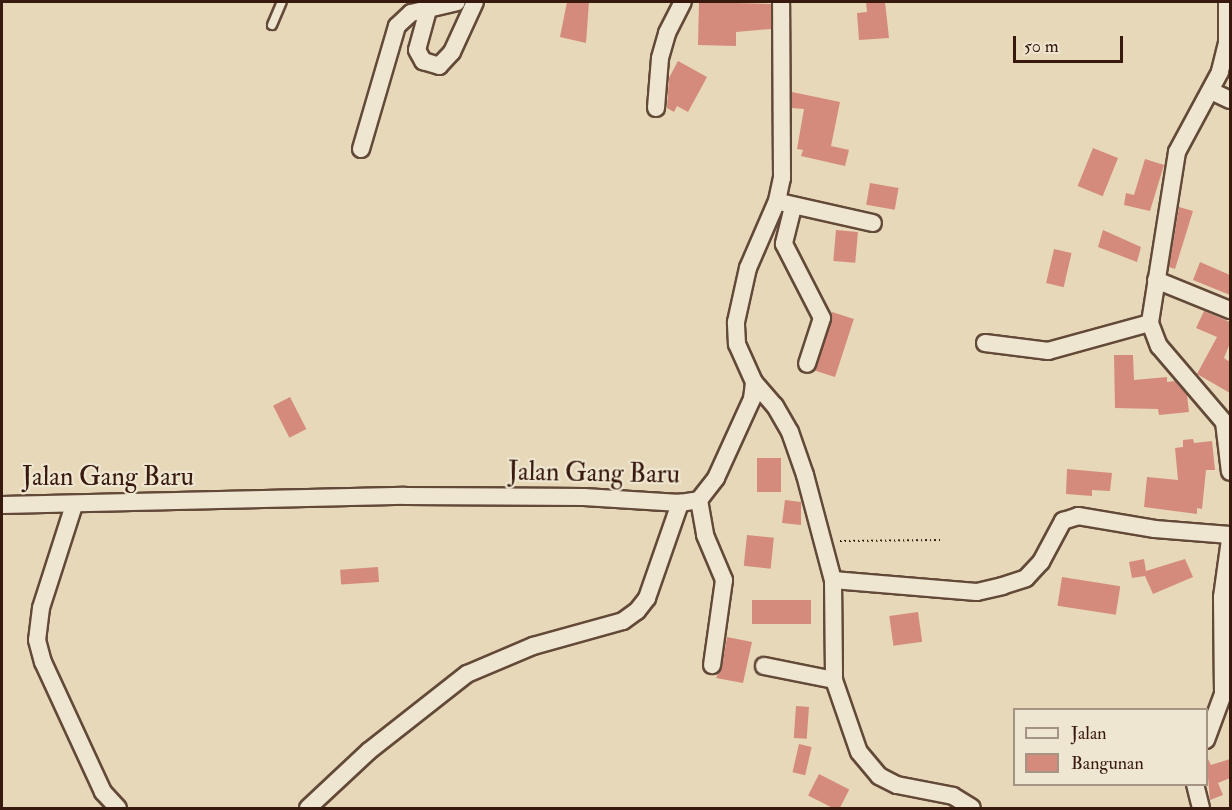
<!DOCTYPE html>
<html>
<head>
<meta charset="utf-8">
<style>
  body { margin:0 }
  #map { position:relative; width:1232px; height:810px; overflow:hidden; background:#e6d8b8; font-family:"IM FELL Double Pica",serif }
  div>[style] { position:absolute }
  .building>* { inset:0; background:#d58b7b; transform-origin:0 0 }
  .path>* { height:2px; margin-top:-1px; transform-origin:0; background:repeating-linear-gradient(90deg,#37190d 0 1.5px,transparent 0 4.5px) }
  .roads { filter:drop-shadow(2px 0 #634938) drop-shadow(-2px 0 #634938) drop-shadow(0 2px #634938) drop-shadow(0 -2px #634938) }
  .service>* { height:8px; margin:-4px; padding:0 4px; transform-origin:4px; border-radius:4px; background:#efe6d1 }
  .minor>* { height:16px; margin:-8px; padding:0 8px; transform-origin:8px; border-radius:8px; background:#efe6d1 }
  span { translate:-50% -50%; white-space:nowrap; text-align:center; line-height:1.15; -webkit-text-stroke:4.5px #efe6d1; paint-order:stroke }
  .street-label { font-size:26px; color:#37190d }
  .frame { position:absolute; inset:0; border:3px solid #37190d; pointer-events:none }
  .legend { position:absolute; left:1013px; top:708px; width:195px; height:78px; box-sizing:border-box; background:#efe6d1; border:2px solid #a59483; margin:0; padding:8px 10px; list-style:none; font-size:18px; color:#37190d }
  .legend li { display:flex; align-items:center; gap:12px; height:30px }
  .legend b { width:30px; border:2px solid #a59483 }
  .scale { position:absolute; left:1013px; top:36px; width:110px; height:27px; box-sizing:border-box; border:3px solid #37190d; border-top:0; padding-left:8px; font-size:18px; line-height:21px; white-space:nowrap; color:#37190d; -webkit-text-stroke:4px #efe6d1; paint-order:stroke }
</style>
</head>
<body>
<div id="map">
  <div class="building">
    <div style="clip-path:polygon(567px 2px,589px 2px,586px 43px,560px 37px)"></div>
    <div style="clip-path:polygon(699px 2px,771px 4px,771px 29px,736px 32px,736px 46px,698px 45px)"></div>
    <div style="clip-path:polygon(866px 2px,885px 2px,889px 38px,859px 40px,857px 13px,867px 12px)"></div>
    <div style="clip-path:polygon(678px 61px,707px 77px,688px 112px,677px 106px,674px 112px,667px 108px,669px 78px)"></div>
    <div style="clip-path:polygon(792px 92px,840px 102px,831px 146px,849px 150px,845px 166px,801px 156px,803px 150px,797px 149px,804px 109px,792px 108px)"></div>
    <div style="left:1093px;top:148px;width:27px;height:41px;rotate:22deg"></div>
    <div style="clip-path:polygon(1145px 159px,1164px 165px,1150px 211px,1124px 205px,1126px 193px,1134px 195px)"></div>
    <div style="left:870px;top:183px;width:29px;height:22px;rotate:10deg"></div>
    <div style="clip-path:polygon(1179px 207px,1193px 211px,1175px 269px,1169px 267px)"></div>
    <div style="left:836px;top:230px;width:22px;height:31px;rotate:5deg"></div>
    <div style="clip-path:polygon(1103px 230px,1141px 247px,1137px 262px,1098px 247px)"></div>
    <div style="left:1054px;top:249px;width:18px;height:35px;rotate:13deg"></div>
    <div style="clip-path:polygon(1200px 262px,1230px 275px,1230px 295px,1193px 280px)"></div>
    <div style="clip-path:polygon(1204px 311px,1230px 322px,1230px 343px,1224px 358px,1230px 362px,1230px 393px,1197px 374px,1217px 337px,1196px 328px)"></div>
    <div style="left:832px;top:312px;width:23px;height:61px;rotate:18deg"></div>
    <div style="clip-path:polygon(1114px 355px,1133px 355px,1134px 380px,1167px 377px,1167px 382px,1175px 381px,1187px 395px,1189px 412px,1159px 415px,1158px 409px,1115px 408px)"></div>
    <div style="left:290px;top:397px;width:36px;height:19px;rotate:63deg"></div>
    <div style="clip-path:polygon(1193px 439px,1194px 443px,1212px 441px,1215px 470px,1206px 470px,1202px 509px,1197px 508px,1197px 514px,1144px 507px,1147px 477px,1178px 480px,1175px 448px,1183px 447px,1183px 440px)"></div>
    <div style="left:757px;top:458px;width:24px;height:34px"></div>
    <div style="clip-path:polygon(1067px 469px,1112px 473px,1110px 491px,1092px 490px,1092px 496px,1066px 494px)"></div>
    <div style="clip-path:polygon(785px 500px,801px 502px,801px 525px,782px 523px)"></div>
    <div style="left:747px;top:535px;width:27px;height:31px;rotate:6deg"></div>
    <div style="clip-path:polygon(1144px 559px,1146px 571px,1185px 559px,1193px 577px,1153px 594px,1145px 576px,1132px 578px,1129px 562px)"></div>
    <div style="left:378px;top:567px;width:15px;height:38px;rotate:86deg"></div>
    <div style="left:1062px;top:577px;width:59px;height:29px;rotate:9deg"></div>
    <div style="left:752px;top:600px;width:59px;height:24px"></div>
    <div style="left:918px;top:612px;width:30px;height:29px;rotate:82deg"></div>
    <div style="clip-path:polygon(727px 637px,752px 642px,743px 683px,716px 678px,722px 666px)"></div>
    <div style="left:796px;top:706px;width:13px;height:32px;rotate:4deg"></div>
    <div style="left:799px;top:744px;width:13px;height:29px;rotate:13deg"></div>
    <div style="clip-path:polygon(1206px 755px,1211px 765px,1230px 759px,1230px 778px,1218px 783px,1223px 795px,1210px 800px)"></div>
    <div style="left:819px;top:774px;width:34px;height:24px;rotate:27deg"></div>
  </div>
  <div class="path">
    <div style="left:840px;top:541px;width:100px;rotate:-0.6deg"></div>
  </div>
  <div class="roads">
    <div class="service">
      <div style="left:272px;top:25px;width:25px;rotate:-67deg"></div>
    </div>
    <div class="minor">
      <div style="left:1227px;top:2px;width:41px;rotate:90deg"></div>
      <div style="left:1227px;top:43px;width:30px;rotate:104deg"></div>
      <div style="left:1220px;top:72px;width:91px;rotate:118.3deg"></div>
      <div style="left:1177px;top:152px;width:173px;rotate:99deg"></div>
      <div style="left:1150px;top:323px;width:25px;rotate:69deg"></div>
      <div style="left:1159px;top:346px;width:100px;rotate:49.5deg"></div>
      <div style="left:1224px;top:422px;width:50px;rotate:83.2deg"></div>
      <div style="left:428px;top:10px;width:41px;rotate:105.4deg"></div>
      <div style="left:417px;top:50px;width:13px;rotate:61deg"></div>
      <div style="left:423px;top:61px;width:17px;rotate:17deg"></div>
      <div style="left:439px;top:66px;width:19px;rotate:-47deg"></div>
      <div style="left:452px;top:52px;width:55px;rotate:-65.3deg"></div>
      <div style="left:1211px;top:91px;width:21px;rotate:25deg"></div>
      <div style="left:656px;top:108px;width:50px;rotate:-85.4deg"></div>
      <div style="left:660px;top:58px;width:26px;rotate:-74deg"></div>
      <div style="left:667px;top:33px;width:35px;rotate:-63deg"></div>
      <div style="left:361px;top:149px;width:128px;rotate:-73.7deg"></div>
      <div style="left:397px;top:26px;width:19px;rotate:-43deg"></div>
      <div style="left:411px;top:13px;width:47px;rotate:-13.4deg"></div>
      <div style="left:784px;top:203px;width:91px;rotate:12.7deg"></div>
      <div style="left:793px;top:207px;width:38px;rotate:104deg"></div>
      <div style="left:784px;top:244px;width:83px;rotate:62.8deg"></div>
      <div style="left:822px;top:318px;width:48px;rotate:108.1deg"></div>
      <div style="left:1156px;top:280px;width:80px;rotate:22.1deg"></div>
      <div style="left:985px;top:343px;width:64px;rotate:7.2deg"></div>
      <div style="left:1048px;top:351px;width:106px;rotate:-15.4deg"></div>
      <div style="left:754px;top:382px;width:32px;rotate:49deg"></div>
      <div style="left:775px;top:406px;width:30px;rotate:60deg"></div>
      <div style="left:790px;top:432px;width:46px;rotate:70.8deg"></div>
      <div style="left:805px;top:475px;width:109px;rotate:75.1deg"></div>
      <div style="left:833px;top:580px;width:100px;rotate:89.4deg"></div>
      <div style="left:834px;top:680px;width:76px;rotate:70.9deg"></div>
      <div style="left:859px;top:752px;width:31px;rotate:50deg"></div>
      <div style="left:879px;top:776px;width:20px;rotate:27deg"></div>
      <div style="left:897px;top:785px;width:57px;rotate:11.1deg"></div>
      <div style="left:953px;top:796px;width:22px;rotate:32deg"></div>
      <div style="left:699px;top:500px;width:36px;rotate:80deg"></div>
      <div style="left:705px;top:535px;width:49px;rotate:67.1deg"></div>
      <div style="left:724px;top:580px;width:86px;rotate:98deg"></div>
      <div style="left:2px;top:505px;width:403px;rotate:-1.3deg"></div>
      <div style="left:405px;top:496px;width:179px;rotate:0.3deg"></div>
      <div style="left:584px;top:497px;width:96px;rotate:3.6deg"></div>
      <div style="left:680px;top:503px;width:19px;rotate:-9deg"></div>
      <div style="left:699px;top:500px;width:28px;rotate:-52deg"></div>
      <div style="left:716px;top:478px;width:87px;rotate:-65.5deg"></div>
      <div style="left:752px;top:399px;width:17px;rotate:-83deg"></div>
      <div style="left:754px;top:382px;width:42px;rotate:-114.1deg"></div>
      <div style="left:737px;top:344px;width:22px;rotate:-93deg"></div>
      <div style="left:736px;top:322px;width:55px;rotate:-77.5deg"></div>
      <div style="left:748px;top:268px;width:73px;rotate:-66.6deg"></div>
      <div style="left:777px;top:201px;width:24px;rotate:-78deg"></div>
      <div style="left:782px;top:178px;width:176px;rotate:-90.3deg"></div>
      <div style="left:74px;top:505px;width:108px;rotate:107.8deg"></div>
      <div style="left:41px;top:608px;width:32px;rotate:97deg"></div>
      <div style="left:37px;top:640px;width:23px;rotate:75deg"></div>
      <div style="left:43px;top:662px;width:143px;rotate:65.2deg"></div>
      <div style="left:103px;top:792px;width:22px;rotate:47deg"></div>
      <div style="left:833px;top:580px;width:144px;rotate:4.8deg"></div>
      <div style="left:977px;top:592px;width:26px;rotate:-13deg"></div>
      <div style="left:1002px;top:586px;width:25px;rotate:-18deg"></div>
      <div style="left:1026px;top:578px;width:22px;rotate:-47deg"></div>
      <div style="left:1041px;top:562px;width:47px;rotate:-61.8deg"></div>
      <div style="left:1063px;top:521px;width:16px;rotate:-18deg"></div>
      <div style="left:1078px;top:516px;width:78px;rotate:9.6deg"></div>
      <div style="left:1155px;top:529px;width:75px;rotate:4.6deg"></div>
      <div style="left:764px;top:666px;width:71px;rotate:11.3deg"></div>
      <div style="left:1206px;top:740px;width:49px;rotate:-69.7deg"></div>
      <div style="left:1223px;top:694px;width:97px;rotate:-90.6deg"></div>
      <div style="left:1222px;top:597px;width:59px;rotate:-82.1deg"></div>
      <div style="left:1195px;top:784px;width:25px;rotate:76deg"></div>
      <div style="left:308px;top:808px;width:83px;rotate:-43.1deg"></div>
      <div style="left:369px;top:751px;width:125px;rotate:-38.2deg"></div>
      <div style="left:467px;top:674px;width:72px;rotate:-23deg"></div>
      <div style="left:533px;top:646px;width:93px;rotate:-15.5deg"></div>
      <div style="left:623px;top:621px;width:17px;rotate:-36deg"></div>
      <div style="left:637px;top:611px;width:16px;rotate:-52deg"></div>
      <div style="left:647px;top:598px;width:101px;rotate:-70.8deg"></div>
    </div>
  </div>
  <div class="street-label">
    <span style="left:594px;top:474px;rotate:1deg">Jalan Gang Baru</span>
    <span style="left:108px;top:478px">Jalan Gang Baru</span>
  </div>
  <div class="frame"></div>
  <ul class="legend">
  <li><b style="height:8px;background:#efe6d1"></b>Jalan</li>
  <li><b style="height:16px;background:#d58b7b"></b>Bangunan</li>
  </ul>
  <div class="scale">50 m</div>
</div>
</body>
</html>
